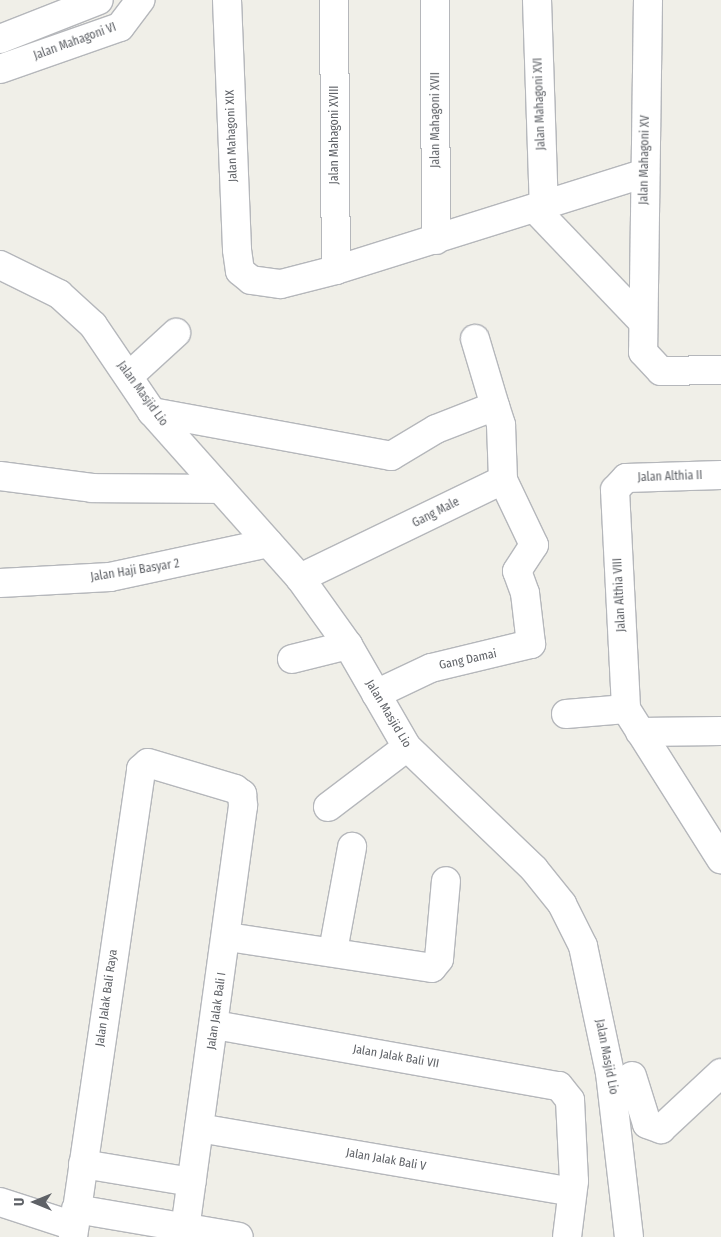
<!DOCTYPE html>
<html>
<head>
<meta charset="utf-8">
<style>
  body { margin:0 }
  #map { position:relative; width:721px; height:1237px; overflow:hidden; background:#f0efe8; font-family:"Fira Sans Condensed",sans-serif }
  div>[style] { position:absolute }
  .roads { filter:drop-shadow(1px 0 #b5b7bb) drop-shadow(-1px 0 #b5b7bb) drop-shadow(0 1px #b5b7bb) drop-shadow(0 -1px #b5b7bb) }
  .minor>* { height:28px; margin:-14px; padding:0 14px; transform-origin:14px; border-radius:14px; background:#fff }
  span { translate:-50% -50%; white-space:nowrap; text-align:center; line-height:1.15; -webkit-text-stroke:5px #fff; paint-order:stroke }
  .street-label { font-size:12px; color:#5f6267 }
  .north { position:absolute; left:10px; top:1177px; width:50px; height:50px; -webkit-text-stroke:4px #fff; paint-order:stroke; rotate:270deg; font-size:14px; font-weight:700; line-height:20px; text-align:center; color:#5f6267 }
  .north::after { content:''; display:block; margin:auto; width:18px; height:22px; background:#5f6267; clip-path:polygon(50% 0,100% 100%,50% 72%,0 100%) }
</style>
</head>
<body>
<div id="map">
  <div class="roads">
    <div class="minor">
      <div style="left:227px;top:0;width:250px;rotate:87.7deg"></div>
      <div style="left:237px;top:250px;width:21px;rotate:82deg"></div>
      <div style="left:240px;top:271px;width:14px;rotate:39deg"></div>
      <div style="left:251px;top:280px;width:30px;rotate:8deg"></div>
      <div style="left:281px;top:284px;width:57px;rotate:-14.3deg"></div>
      <div style="left:336px;top:270px;width:324px;rotate:-17.4deg"></div>
      <div style="left:334px;top:0;width:270px;rotate:89.6deg"></div>
      <div style="left:435px;top:0;width:240px;rotate:89.8deg"></div>
      <div style="left:537px;top:0;width:208px;rotate:88.1deg"></div>
      <div style="left:648px;top:0;width:352px;rotate:90.8deg"></div>
      <div style="left:643px;top:352px;width:26px;rotate:47deg"></div>
      <div style="left:661px;top:371px;width:60px;rotate:-1deg"></div>
      <div style="left:0;top:39px;width:106px;rotate:-21.5deg"></div>
      <div style="left:0;top:69px;width:127px;rotate:-19.3deg"></div>
      <div style="left:120px;top:27px;width:34px;rotate:-53deg"></div>
      <div style="left:536px;top:210px;width:153px;rotate:46.3deg"></div>
      <div style="left:0;top:265px;width:66px;rotate:26.2deg"></div>
      <div style="left:59px;top:294px;width:46px;rotate:42.4deg"></div>
      <div style="left:93px;top:325px;width:105px;rotate:55.9deg"></div>
      <div style="left:152px;top:412px;width:222px;rotate:48.3deg"></div>
      <div style="left:300px;top:578px;width:82px;rotate:54.4deg"></div>
      <div style="left:348px;top:645px;width:118px;rotate:60deg"></div>
      <div style="left:407px;top:747px;width:176px;rotate:43.8deg"></div>
      <div style="left:534px;top:869px;width:45px;rotate:51.3deg"></div>
      <div style="left:562px;top:904px;width:47px;rotate:63.4deg"></div>
      <div style="left:583px;top:946px;width:130px;rotate:78deg"></div>
      <div style="left:610px;top:1073px;width:165px;rotate:83.4deg"></div>
      <div style="left:129px;top:376px;width:64px;rotate:-42.5deg"></div>
      <div style="left:495px;top:406px;width:20px;rotate:72deg"></div>
      <div style="left:501px;top:425px;width:55px;rotate:87.9deg"></div>
      <div style="left:152px;top:412px;width:243px;rotate:10.4deg"></div>
      <div style="left:391px;top:456px;width:52px;rotate:-31deg"></div>
      <div style="left:436px;top:429px;width:63px;rotate:-21.3deg"></div>
      <div style="left:495px;top:406px;width:70px;rotate:-106.6deg"></div>
      <div style="left:721px;top:475px;width:95px;rotate:178.2deg"></div>
      <div style="left:626px;top:478px;width:16px;rotate:133deg"></div>
      <div style="left:615px;top:490px;width:219px;rotate:87.1deg"></div>
      <div style="left:626px;top:709px;width:178px;rotate:57.7deg"></div>
      <div style="left:0;top:476px;width:93px;rotate:7.4deg"></div>
      <div style="left:92px;top:488px;width:128px;rotate:0.4deg"></div>
      <div style="left:300px;top:578px;width:225px;rotate:-25.8deg"></div>
      <div style="left:0;top:583px;width:110px;rotate:-3.1deg"></div>
      <div style="left:110px;top:577px;width:162px;rotate:-12.1deg"></div>
      <div style="left:292px;top:659px;width:58px;rotate:-14deg"></div>
      <div style="left:376px;top:694px;width:61px;rotate:-25.3deg"></div>
      <div style="left:431px;top:668px;width:103px;rotate:-13.5deg"></div>
      <div style="left:531px;top:644px;width:51px;rotate:-96.7deg"></div>
      <div style="left:525px;top:593px;width:23px;rotate:-110deg"></div>
      <div style="left:517px;top:571px;width:31px;rotate:-57deg"></div>
      <div style="left:534px;top:545px;width:72px;rotate:-115.5deg"></div>
      <div style="left:566px;top:714px;width:60px;rotate:-4.8deg"></div>
      <div style="left:640px;top:732px;width:81px;rotate:-0.7deg"></div>
      <div style="left:328px;top:807px;width:99px;rotate:-37.2deg"></div>
      <div style="left:228px;top:937px;width:206px;rotate:8.6deg"></div>
      <div style="left:432px;top:968px;width:11px;rotate:-52deg"></div>
      <div style="left:439px;top:959px;width:78px;rotate:-84.9deg"></div>
      <div style="left:333px;top:951px;width:106px;rotate:-79.6deg"></div>
      <div style="left:215px;top:1025px;width:349px;rotate:10.1deg"></div>
      <div style="left:559px;top:1086px;width:18px;rotate:52deg"></div>
      <div style="left:570px;top:1100px;width:81px;rotate:87.2deg"></div>
      <div style="left:574px;top:1181px;width:56px;rotate:97.1deg"></div>
      <div style="left:632px;top:1076px;width:50px;rotate:72.6deg"></div>
      <div style="left:647px;top:1124px;width:15px;rotate:20deg"></div>
      <div style="left:661px;top:1129px;width:82px;rotate:-43deg"></div>
      <div style="left:199px;top:1128px;width:378px;rotate:9.7deg"></div>
      <div style="left:83px;top:1164px;width:110px;rotate:9.4deg"></div>
      <div style="left:0;top:1202px;width:78px;rotate:18deg"></div>
      <div style="left:76px;top:1209px;width:165px;rotate:9.7deg"></div>
      <div style="left:73px;top:1237px;width:473px;rotate:-81.7deg"></div>
      <div style="left:141px;top:769px;width:9px;rotate:-41deg"></div>
      <div style="left:148px;top:763px;width:91px;rotate:16.6deg"></div>
      <div style="left:235px;top:789px;width:9px;rotate:36deg"></div>
      <div style="left:242px;top:794px;width:12px;rotate:85deg"></div>
      <div style="left:243px;top:806px;width:426px;rotate:97.8deg"></div>
    </div>
  </div>
  <div class="street-label">
    <span style="left:75px;top:42px;rotate:-20deg">Jalan Mahagoni VI</span>
    <span style="left:540px;top:104px;rotate:-92deg">Jalan Mahagoni XVI</span>
    <span style="left:436px;top:120px;rotate:-90deg">Jalan Mahagoni XVII</span>
    <span style="left:335px;top:135px;rotate:-90deg">Jalan Mahagoni XVIII</span>
    <span style="left:232px;top:136px;rotate:-92deg">Jalan Mahagoni XIX</span>
    <span style="left:645px;top:160px;rotate:-89deg">Jalan Mahagoni XV</span>
    <span style="left:142px;top:394px;rotate:54deg">Jalan Masjid Lio</span>
    <span style="left:670px;top:477px;rotate:-2deg">Jalan Althia II</span>
    <span style="left:436px;top:513px;rotate:-27deg">Gang Male</span>
    <span style="left:135px;top:571px;rotate:-9deg">Jalan Haji Basyar 2</span>
    <span style="left:620px;top:595px;rotate:-93deg">Jalan Althia VIII</span>
    <span style="left:468px;top:660px;rotate:-12deg">Gang Damai</span>
    <span style="left:388px;top:714px;rotate:59deg">Jalan Masjid Lio</span>
    <span style="left:107px;top:998px;rotate:-82deg">Jalan Jalak Bali Raya</span>
    <span style="left:217px;top:1011px;rotate:-82deg">Jalan Jalak Bali I</span>
    <span style="left:396px;top:1057px;rotate:10deg">Jalan Jalak Bali VII</span>
    <span style="left:606px;top:1057px;rotate:79deg">Jalan Masjid Lio</span>
    <span style="left:386px;top:1160px;rotate:10deg">Jalan Jalak Bali V</span>
  </div>
  <div class="north">U</div>
</div>
</body>
</html>
